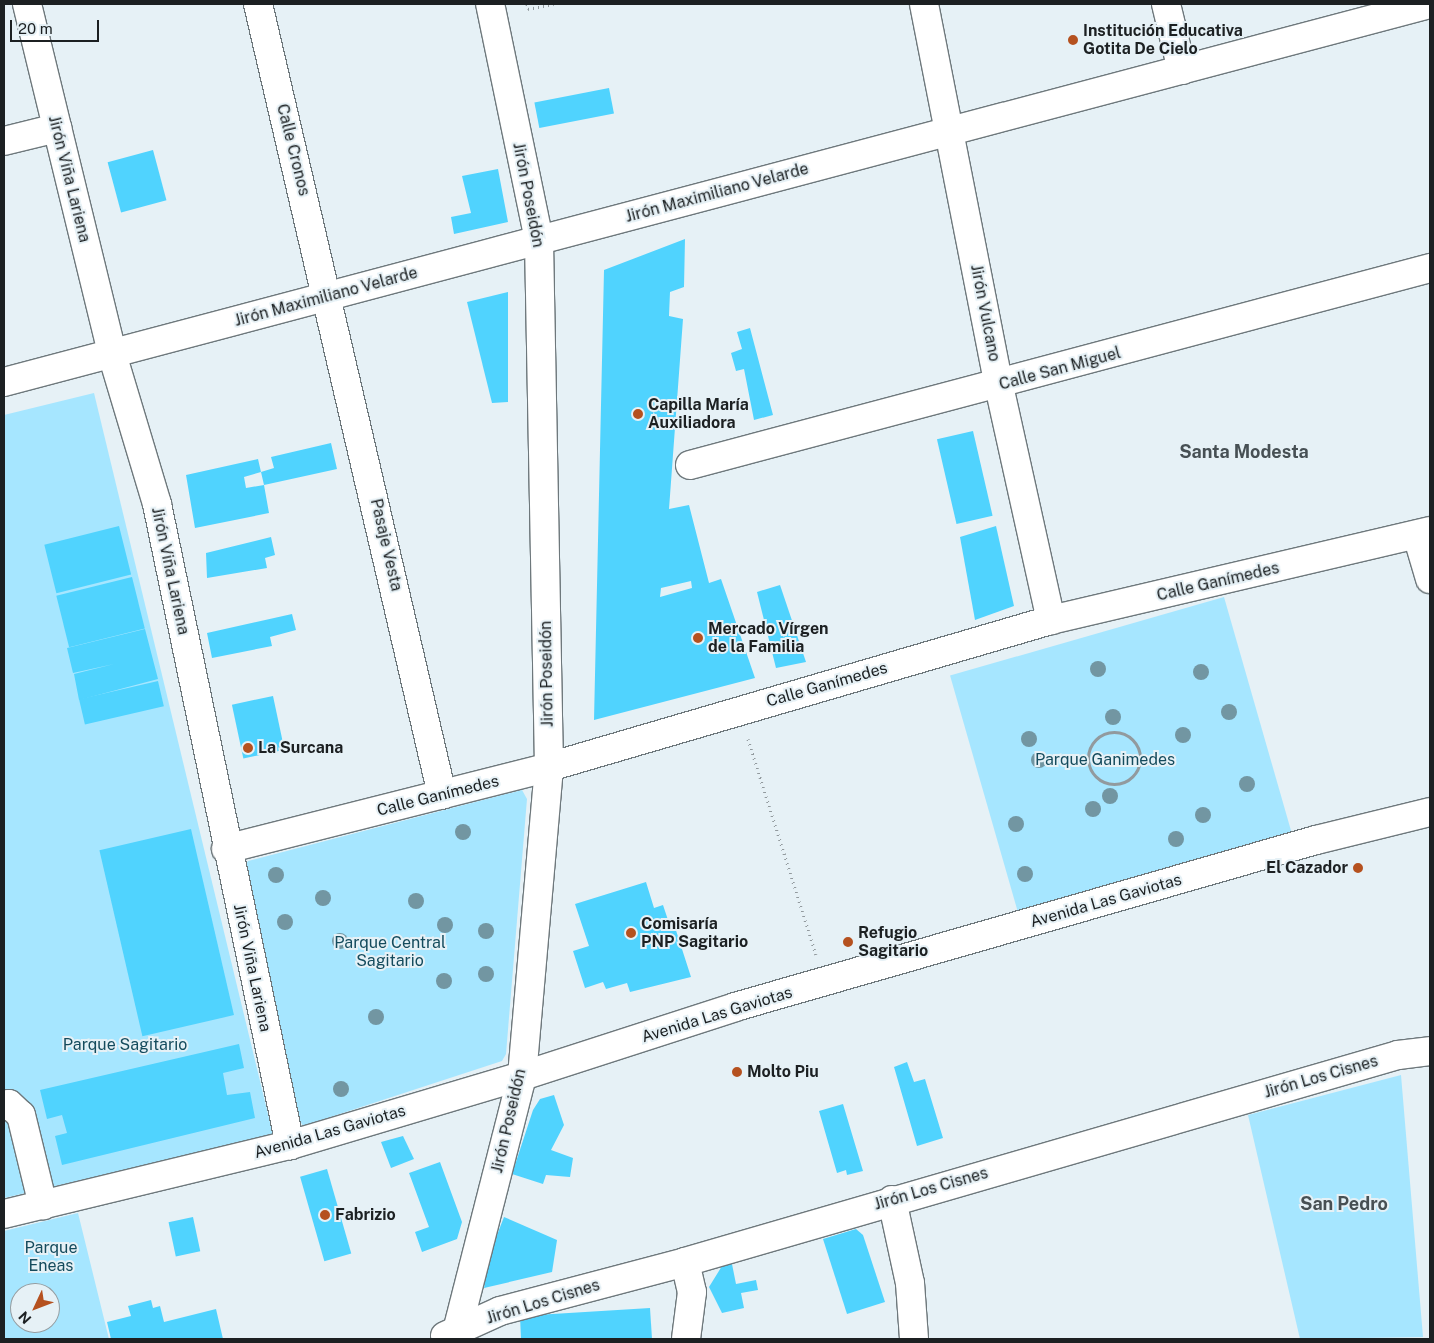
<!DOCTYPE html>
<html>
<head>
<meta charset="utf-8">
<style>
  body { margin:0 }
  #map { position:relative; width:1434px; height:1343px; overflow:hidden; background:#e6f1f6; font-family:"Public Sans",sans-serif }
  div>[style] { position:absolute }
  .green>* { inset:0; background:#a6e6ff; transform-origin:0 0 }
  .building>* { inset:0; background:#50d3fe; transform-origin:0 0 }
  .path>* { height:3px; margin-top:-1.5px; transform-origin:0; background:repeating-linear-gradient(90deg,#929a9e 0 1px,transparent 0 5px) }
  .path>.ring { margin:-1.5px; padding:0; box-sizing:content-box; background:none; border:3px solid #929a9e; border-radius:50% }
  .roads { filter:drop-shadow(1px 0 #6e787c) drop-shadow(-1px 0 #6e787c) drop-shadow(0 1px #6e787c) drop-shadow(0 -1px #6e787c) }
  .minor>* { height:28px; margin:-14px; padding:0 14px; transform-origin:14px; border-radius:14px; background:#fff }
  .trees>* { width:16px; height:16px; margin:-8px; border-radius:50%; background:#7296a2 }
  .dots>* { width:14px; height:14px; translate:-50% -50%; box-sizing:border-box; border:2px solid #e6f1f6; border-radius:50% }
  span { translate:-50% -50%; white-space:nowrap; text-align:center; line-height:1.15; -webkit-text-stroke:4px #e6f1f6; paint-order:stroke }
  .poi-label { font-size:16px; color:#1c2022; font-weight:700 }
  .left { translate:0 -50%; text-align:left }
  .right { translate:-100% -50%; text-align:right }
  .street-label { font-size:16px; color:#1c2022 }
  .park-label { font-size:16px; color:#144b5d }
  .neighbourhood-label { font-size:18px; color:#475054; font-weight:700 }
  .frame { position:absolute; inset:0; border:5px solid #1c2022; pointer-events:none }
  .north { position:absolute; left:10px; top:1283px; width:50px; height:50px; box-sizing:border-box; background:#e6f1f6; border:1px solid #959da1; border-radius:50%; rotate:227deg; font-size:14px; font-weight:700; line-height:20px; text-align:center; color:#1c2022 }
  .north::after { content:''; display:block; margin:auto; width:18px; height:22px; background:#b5511f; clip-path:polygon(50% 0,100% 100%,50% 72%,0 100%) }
  .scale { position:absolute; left:10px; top:20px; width:89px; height:22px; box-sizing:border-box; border:2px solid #1c2022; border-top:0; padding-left:6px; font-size:15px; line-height:18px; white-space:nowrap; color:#1c2022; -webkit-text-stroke:4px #e6f1f6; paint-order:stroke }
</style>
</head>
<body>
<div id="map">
  <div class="green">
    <div style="clip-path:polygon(94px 393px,273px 1135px,4px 1198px,4px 415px)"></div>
    <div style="left:1224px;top:597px;width:250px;height:285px;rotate:74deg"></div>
    <div style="clip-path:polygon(522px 790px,527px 799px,506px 1054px,502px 1061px,303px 1126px,297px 1116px,245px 866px,248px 861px)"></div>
    <div style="clip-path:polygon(1401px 1075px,1423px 1337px,1300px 1339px,1248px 1115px)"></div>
    <div style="clip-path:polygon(evenodd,78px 1213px,109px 1339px,4px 1339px,4px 1231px,78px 1213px,20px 1293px,50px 1293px,50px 1323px,20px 1323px,20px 1293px)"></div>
  </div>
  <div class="building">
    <div style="left:609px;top:88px;width:26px;height:76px;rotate:79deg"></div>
    <div style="left:153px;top:150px;width:52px;height:47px;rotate:75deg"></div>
    <div style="clip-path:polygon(498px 169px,508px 222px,454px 234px,451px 217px,471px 213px,462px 176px)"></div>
    <div style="clip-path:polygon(evenodd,685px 239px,684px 287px,670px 292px,669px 316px,683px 319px,669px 509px,689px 505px,709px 583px,721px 579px,755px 678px,594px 720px,604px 270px,685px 239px,691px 581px,692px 588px,660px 597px,661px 588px,691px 581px)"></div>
    <div style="clip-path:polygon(508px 292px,508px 402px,492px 403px,467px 302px)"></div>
    <div style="clip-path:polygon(750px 328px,773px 415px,754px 420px,744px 369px,736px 371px,731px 353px,742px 349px,737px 332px)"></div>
    <div style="left:973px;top:431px;width:87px;height:37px;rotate:77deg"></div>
    <div style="clip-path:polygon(331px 443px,337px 469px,264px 485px,269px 513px,195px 528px,186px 475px,258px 459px,261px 472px,244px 477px,246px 488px,264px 485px,261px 472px,274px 468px,271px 457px)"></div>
    <div style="left:119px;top:526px;width:50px;height:77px;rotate:76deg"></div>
    <div style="clip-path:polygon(996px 526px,1014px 606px,975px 620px,960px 537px)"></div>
    <div style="clip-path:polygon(271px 537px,275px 555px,265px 558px,267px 568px,207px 578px,206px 553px)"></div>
    <div style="left:132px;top:577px;width:53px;height:78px;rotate:76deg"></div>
    <div style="clip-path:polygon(780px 585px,806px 662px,776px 668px,757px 592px)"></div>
    <div style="clip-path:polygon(292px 614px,296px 630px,270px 637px,272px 646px,212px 658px,207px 633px)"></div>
    <div style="clip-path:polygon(145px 629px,158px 679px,79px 700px,74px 674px,114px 664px,73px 673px,67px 648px)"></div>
    <div style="left:158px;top:681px;width:26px;height:81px;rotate:77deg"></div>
    <div style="left:273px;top:696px;width:55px;height:42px;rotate:78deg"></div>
    <div style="left:191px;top:829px;width:191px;height:94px;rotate:77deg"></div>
    <div style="clip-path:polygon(646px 882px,654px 908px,663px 905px,668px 920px,672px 918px,691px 977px,630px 992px,627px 983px,606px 989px,603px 982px,585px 988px,573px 951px,589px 946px,575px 904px)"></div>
    <div style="clip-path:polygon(239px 1044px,244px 1068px,223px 1073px,227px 1095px,250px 1092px,255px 1118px,62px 1165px,55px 1136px,67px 1133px,62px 1115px,47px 1119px,40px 1090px)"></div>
    <div style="clip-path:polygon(907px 1062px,914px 1082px,925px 1079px,943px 1138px,917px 1146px,894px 1067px)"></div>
    <div style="clip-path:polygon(554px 1095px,564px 1125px,551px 1150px,573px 1158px,570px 1177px,546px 1175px,543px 1184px,512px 1174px,533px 1110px,540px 1099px)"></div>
    <div style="clip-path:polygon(843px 1104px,863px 1171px,847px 1175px,846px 1170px,837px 1173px,819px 1111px)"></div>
    <div style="clip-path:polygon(403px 1136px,414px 1159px,391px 1168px,381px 1142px)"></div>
    <div style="clip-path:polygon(440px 1162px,462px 1222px,457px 1239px,422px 1252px,415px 1232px,429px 1227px,409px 1173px)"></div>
    <div style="left:327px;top:1169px;width:88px;height:28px;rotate:74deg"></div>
    <div style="left:193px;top:1217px;width:35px;height:25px;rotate:78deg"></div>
    <div style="clip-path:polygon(504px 1217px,557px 1240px,552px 1272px,484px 1288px,490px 1253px)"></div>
    <div style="clip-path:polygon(856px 1229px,863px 1235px,885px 1302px,847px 1314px,823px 1239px)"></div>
    <div style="clip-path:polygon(732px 1264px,736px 1284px,756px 1280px,758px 1290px,741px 1293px,744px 1308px,722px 1313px,709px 1287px,722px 1266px)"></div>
    <div style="clip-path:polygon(151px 1300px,153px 1308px,160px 1306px,164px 1322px,216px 1309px,223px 1339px,111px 1339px,107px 1322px,131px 1316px,128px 1306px)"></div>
    <div style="clip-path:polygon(650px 1308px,652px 1339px,521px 1339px,520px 1316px)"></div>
  </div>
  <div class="path">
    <div style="left:527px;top:4px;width:5px;rotate:79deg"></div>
    <div style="left:528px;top:9px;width:26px;rotate:-11deg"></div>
    <div class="ring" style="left:1088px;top:732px;width:49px;height:49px"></div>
    <div style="left:748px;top:739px;width:226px;rotate:72.5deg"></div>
  </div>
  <div class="roads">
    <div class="minor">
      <div style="left:27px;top:4px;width:360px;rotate:76.3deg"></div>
      <div style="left:112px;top:354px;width:157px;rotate:73.3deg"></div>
      <div style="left:157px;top:504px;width:655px;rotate:78.28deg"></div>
      <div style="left:258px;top:4px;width:812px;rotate:76.9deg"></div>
      <div style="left:924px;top:4px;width:389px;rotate:78.9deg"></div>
      <div style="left:999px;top:386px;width:240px;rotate:77.5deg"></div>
      <div style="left:1166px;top:4px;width:68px;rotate:76.4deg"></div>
      <div style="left:4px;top:141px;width:55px;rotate:-13.8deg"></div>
      <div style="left:4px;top:382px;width:1475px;rotate:-14.85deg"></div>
      <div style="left:690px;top:465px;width:766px;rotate:-14.91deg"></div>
      <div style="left:1417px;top:535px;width:46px;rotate:73.5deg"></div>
      <div style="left:226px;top:849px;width:333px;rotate:-14.2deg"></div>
      <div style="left:549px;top:767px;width:523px;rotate:-16.32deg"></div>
      <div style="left:1051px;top:620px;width:389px;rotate:-13.2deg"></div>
      <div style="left:4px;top:1106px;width:5px;rotate:-22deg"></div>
      <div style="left:9px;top:1104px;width:16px;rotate:43deg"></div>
      <div style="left:21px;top:1115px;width:93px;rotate:76.3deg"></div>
      <div style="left:892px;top:1200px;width:85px;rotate:77.8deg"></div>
      <div style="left:910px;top:1283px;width:56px;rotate:85.9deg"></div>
      <div style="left:4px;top:1214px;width:294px;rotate:-13.6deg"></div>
      <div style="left:290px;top:1145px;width:242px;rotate:-16.6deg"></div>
      <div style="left:522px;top:1076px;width:224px;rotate:-17.9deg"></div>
      <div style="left:735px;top:1007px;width:605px;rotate:-16.04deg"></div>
      <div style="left:1316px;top:840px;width:117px;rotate:-13.8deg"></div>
      <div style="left:685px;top:1262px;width:31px;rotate:77deg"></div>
      <div style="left:692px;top:1292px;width:47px;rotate:97.3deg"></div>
      <div style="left:445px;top:1336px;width:60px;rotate:-24.4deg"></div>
      <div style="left:500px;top:1311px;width:191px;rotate:-14.8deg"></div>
      <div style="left:685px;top:1262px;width:742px;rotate:-16.19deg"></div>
      <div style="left:1398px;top:1055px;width:32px;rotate:-7deg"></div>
      <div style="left:455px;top:1339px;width:271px;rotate:-75.7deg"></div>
      <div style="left:522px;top:1076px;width:310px;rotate:-85deg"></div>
      <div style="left:549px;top:767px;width:527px;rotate:-91.09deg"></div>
      <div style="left:539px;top:240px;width:241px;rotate:-101.7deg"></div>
    </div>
  </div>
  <div class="trees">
    <div style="left:1098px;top:669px"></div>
    <div style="left:1201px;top:672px"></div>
    <div style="left:1229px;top:712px"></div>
    <div style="left:1113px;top:717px"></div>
    <div style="left:1183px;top:735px"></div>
    <div style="left:1029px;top:739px"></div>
    <div style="left:1039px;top:760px"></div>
    <div style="left:1247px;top:784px"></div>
    <div style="left:1110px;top:796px"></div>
    <div style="left:1093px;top:809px"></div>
    <div style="left:1203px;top:815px"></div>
    <div style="left:1016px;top:824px"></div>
    <div style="left:463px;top:832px"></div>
    <div style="left:1176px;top:839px"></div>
    <div style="left:1025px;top:874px"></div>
    <div style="left:276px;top:875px"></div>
    <div style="left:323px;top:898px"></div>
    <div style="left:416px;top:901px"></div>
    <div style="left:285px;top:922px"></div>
    <div style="left:445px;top:925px"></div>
    <div style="left:486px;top:931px"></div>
    <div style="left:340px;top:941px"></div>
    <div style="left:486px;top:974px"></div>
    <div style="left:444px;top:981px"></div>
    <div style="left:376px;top:1017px"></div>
    <div style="left:341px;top:1089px"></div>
  </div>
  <div class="dots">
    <div style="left:1073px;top:40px;background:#b5511f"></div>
    <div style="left:638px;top:414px;background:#b5511f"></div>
    <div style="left:698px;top:638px;background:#b5511f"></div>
    <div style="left:248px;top:748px;background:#b5511f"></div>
    <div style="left:1358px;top:868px;background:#b5511f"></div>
    <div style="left:631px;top:933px;background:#b5511f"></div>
    <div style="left:848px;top:942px;background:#b5511f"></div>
    <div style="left:737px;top:1072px;background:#b5511f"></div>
    <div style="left:325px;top:1215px;background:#b5511f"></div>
  </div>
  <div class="poi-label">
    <span class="left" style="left:1083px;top:40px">Institución Educativa<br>Gotita De Cielo</span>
    <span class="left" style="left:648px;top:414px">Capilla María<br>Auxiliadora</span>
    <span class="left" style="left:708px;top:638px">Mercado Vírgen<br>de la Familia</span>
    <span class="left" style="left:258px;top:748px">La Surcana</span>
    <span class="right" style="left:1348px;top:868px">El Cazador</span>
    <span class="left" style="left:641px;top:933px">Comisaría<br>PNP Sagitario</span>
    <span class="left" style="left:858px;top:942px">Refugio<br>Sagitario</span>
    <span class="left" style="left:747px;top:1072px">Molto Piu</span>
    <span class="left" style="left:335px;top:1215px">Fabrizio</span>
  </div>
  <div class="street-label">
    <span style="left:293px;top:150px;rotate:76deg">Calle Cronos</span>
    <span style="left:69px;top:179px;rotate:76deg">Jirón Viña Lariena</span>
    <span style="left:717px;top:193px;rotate:-15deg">Jirón Maximiliano Velarde</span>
    <span style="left:528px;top:195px;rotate:79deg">Jirón Poseidón</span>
    <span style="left:326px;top:297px;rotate:-15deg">Jirón Maximiliano Velarde</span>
    <span style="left:985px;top:313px;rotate:79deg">Jirón Vulcano</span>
    <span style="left:1060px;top:369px;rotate:-15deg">Calle San Miguel</span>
    <span style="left:386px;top:545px;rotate:77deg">Pasaje Vesta</span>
    <span style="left:170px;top:571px;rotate:78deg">Jirón Viña Lariena</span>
    <span style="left:1218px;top:582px;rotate:-13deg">Calle Ganímedes</span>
    <span style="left:547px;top:674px;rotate:-91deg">Jirón Poseidón</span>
    <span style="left:827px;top:685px;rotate:-16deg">Calle Ganímedes</span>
    <span style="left:438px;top:796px;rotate:-14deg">Calle Ganímedes</span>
    <span style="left:1106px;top:901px;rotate:-16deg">Avenida Las Gaviotas</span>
    <span style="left:252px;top:968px;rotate:78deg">Jirón Viña Lariena</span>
    <span style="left:717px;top:1015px;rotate:-17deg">Avenida Las Gaviotas</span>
    <span style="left:1321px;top:1077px;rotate:-16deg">Jirón Los Cisnes</span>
    <span style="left:509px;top:1121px;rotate:-77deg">Jirón Poseidón</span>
    <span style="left:330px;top:1132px;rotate:-16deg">Avenida Las Gaviotas</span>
    <span style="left:931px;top:1189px;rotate:-16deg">Jirón Los Cisnes</span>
    <span style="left:543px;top:1302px;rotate:-17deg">Jirón Los Cisnes</span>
  </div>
  <div class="park-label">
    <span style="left:1105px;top:760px">Parque Ganimedes</span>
    <span style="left:390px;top:952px">Parque Central<br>Sagitario</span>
    <span style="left:125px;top:1045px">Parque Sagitario</span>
    <span style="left:51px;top:1257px">Parque<br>Eneas</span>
  </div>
  <div class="neighbourhood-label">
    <span style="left:1244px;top:452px">Santa Modesta</span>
    <span style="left:1344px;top:1204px">San Pedro</span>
  </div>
  <div class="frame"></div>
  <div class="north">N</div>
  <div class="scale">20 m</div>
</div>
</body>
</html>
